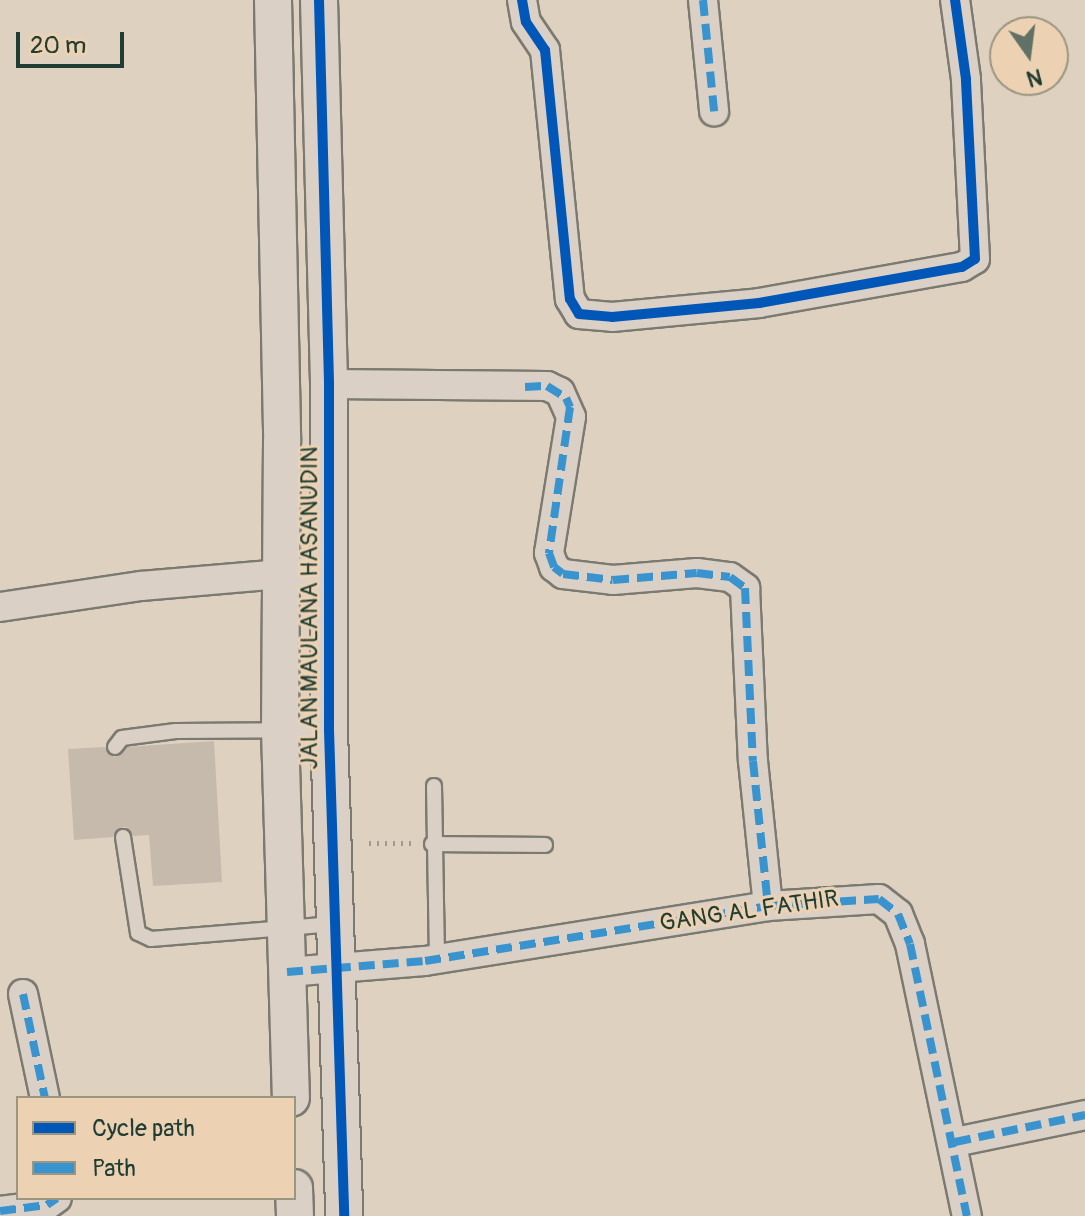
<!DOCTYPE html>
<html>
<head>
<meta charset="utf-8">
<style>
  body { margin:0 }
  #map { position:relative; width:1085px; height:1216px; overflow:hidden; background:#dfd1c0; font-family:Pangolin,sans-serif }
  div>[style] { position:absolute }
  .building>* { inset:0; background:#c6baad }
  .path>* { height:5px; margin-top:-2.5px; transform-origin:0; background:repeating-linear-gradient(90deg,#9e9a90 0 2px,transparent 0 8px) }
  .roads { filter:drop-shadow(2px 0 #7b7a71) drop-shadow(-2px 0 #7b7a71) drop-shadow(0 2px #7b7a71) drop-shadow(0 -2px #7b7a71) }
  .service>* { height:14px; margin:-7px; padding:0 7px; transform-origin:7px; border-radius:7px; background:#dad0c5 }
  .minor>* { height:28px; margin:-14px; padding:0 14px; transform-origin:14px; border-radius:14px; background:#dad0c5 }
  .tertiary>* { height:36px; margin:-18px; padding:0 18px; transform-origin:18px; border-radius:18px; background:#dad0c5 }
  .quiet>* { height:8px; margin-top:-4px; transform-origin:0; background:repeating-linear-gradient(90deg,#3993ce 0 16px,transparent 0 24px) }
  .cycleway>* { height:10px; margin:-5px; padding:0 5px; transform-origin:5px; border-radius:5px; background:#0057b8 }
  span { translate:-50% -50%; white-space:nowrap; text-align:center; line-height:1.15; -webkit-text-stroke:6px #ecd2b3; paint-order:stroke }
  .street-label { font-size:24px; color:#1f3d34 }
  .legend { position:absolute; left:16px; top:1096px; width:280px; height:104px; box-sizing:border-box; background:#ecd2b3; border:2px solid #9a9680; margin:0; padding:10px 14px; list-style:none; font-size:24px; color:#1f3d34 }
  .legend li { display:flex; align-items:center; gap:16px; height:40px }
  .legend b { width:40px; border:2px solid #9a9680 }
  .north { position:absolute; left:989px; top:16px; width:80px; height:80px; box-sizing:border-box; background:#ecd2b3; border:2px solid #9a9680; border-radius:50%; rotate:166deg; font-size:22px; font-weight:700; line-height:32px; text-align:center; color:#1f3d34 }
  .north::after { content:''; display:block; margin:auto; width:28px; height:36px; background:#627165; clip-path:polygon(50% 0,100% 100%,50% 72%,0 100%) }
  .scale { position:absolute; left:16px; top:32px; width:108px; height:36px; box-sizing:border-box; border:4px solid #1f3d34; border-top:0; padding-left:10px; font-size:24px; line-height:28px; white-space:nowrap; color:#1f3d34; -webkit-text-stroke:6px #ecd2b3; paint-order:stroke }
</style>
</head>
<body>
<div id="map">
  <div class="building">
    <div style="clip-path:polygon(214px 741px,222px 882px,153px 886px,149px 835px,133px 836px,126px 827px,117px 829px,113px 837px,74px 840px,68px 749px,105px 747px,114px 757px,127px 747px)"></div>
  </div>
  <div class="path">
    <div style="left:369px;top:843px;width:42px"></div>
  </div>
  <div class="roads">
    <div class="service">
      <div style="left:115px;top:747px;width:11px;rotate:-52deg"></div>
      <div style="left:122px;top:738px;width:54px;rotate:-7.4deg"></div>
      <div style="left:176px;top:731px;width:151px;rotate:-0.4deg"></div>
      <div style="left:434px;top:786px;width:173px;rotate:89deg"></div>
      <div style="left:123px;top:837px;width:97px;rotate:81.1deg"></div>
      <div style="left:138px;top:933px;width:14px;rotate:25deg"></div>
      <div style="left:151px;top:939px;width:184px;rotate:-4.7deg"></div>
      <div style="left:432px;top:844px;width:113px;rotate:0.5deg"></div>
    </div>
    <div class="minor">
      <div style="left:522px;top:0;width:22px;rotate:80deg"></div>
      <div style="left:526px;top:22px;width:34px;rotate:56deg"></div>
      <div style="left:545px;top:50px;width:250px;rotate:84.3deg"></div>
      <div style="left:570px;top:299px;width:17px;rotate:59deg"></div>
      <div style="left:579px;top:314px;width:33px;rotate:5deg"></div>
      <div style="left:612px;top:317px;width:148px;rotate:-5.4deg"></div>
      <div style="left:759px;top:303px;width:206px;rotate:-10.1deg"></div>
      <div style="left:962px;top:267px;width:15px;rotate:-32deg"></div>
      <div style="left:975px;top:259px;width:180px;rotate:-92.9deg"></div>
      <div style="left:966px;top:79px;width:80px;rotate:-97.9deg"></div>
      <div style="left:703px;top:0;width:112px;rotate:84.3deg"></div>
      <div style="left:329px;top:384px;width:218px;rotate:0.5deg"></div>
      <div style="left:547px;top:386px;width:14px;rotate:25deg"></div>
      <div style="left:560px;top:392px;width:27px;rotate:66deg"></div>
      <div style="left:571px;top:417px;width:138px;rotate:99.2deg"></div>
      <div style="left:549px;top:553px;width:15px;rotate:70deg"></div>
      <div style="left:554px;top:567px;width:11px;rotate:38deg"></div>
      <div style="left:563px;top:574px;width:50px;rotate:6.8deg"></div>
      <div style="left:613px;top:580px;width:84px;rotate:-4.8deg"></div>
      <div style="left:697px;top:573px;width:33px;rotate:7deg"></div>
      <div style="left:730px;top:577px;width:19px;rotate:36deg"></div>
      <div style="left:745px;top:588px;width:173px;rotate:87.4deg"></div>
      <div style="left:753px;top:761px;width:146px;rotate:84.1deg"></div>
      <div style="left:0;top:607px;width:143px;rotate:-8.5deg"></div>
      <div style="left:141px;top:586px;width:189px;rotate:-4.9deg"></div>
      <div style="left:287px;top:972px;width:138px;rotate:-4.6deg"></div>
      <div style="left:425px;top:961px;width:347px;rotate:-9.1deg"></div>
      <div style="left:768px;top:906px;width:111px;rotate:-3.6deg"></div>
      <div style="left:879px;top:899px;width:24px;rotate:38deg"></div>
      <div style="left:898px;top:914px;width:32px;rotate:68deg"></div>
      <div style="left:910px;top:944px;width:278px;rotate:78.2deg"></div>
      <div style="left:23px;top:994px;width:106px;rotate:78.1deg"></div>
      <div style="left:955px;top:1142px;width:133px;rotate:-11.7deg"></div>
      <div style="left:0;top:1211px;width:47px;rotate:-7.3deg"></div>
      <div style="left:47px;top:1205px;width:12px;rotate:-35deg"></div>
    </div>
    <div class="tertiary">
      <div style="left:273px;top:0;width:442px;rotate:88.8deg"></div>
      <div style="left:282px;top:442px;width:288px;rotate:90.4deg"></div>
      <div style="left:280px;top:730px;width:368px;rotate:88.3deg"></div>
      <div style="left:319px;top:0;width:384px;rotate:88.5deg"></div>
      <div style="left:329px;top:384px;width:346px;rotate:90deg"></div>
      <div style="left:329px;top:730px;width:486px;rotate:88.2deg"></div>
      <div style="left:294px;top:1188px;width:28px;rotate:88deg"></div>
    </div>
  </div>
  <div class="quiet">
    <div style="left:703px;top:0;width:112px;rotate:84.3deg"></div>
    <div style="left:525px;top:387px;width:22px;rotate:-3deg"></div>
    <div style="left:547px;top:386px;width:22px;rotate:32deg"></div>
    <div style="left:566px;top:398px;width:10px;rotate:66deg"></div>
    <div style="left:570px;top:407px;width:148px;rotate:98.2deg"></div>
    <div style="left:549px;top:553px;width:15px;rotate:70deg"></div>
    <div style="left:554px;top:567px;width:11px;rotate:38deg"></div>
    <div style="left:563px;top:574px;width:50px;rotate:6.8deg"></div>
    <div style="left:613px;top:580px;width:84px;rotate:-4.8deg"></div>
    <div style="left:697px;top:573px;width:33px;rotate:7deg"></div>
    <div style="left:730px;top:577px;width:19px;rotate:36deg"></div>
    <div style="left:745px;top:588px;width:173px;rotate:87.4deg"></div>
    <div style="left:753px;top:761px;width:146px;rotate:84.1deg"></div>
    <div style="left:287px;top:972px;width:138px;rotate:-4.6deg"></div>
    <div style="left:425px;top:961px;width:347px;rotate:-9.1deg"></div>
    <div style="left:768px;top:906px;width:111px;rotate:-3.6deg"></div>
    <div style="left:879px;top:899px;width:24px;rotate:38deg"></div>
    <div style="left:898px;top:914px;width:32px;rotate:68deg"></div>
    <div style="left:910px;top:944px;width:278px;rotate:78.2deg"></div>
    <div style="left:23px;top:994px;width:106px;rotate:78.1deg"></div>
    <div style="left:955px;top:1142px;width:133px;rotate:-11.7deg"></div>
    <div style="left:0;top:1211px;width:47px;rotate:-7.3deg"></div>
    <div style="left:47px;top:1205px;width:12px;rotate:-35deg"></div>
  </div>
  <div class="cycleway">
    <div style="left:319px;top:0;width:384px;rotate:88.5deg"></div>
    <div style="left:329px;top:384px;width:346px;rotate:90deg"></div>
    <div style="left:329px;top:730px;width:486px;rotate:88.2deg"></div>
    <div style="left:522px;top:0;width:22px;rotate:80deg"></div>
    <div style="left:526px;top:22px;width:34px;rotate:56deg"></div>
    <div style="left:545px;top:50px;width:250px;rotate:84.3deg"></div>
    <div style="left:570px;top:299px;width:17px;rotate:59deg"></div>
    <div style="left:579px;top:314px;width:33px;rotate:5deg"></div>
    <div style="left:612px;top:317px;width:148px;rotate:-5.4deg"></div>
    <div style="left:759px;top:303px;width:206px;rotate:-10.1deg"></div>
    <div style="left:962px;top:267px;width:15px;rotate:-32deg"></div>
    <div style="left:975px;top:259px;width:180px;rotate:-92.9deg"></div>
    <div style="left:966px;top:79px;width:80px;rotate:-97.9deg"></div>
  </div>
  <div class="street-label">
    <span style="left:310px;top:608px;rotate:-90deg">JALAN MAULANA HASANUDIN</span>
    <span style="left:749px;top:911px;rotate:-8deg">GANG AL FATHIR</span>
  </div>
  <ul class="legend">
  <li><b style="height:10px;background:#0057b8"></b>Cycle path</li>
  <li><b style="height:10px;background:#3993ce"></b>Path</li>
  </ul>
  <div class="north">N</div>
  <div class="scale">20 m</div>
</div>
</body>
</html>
